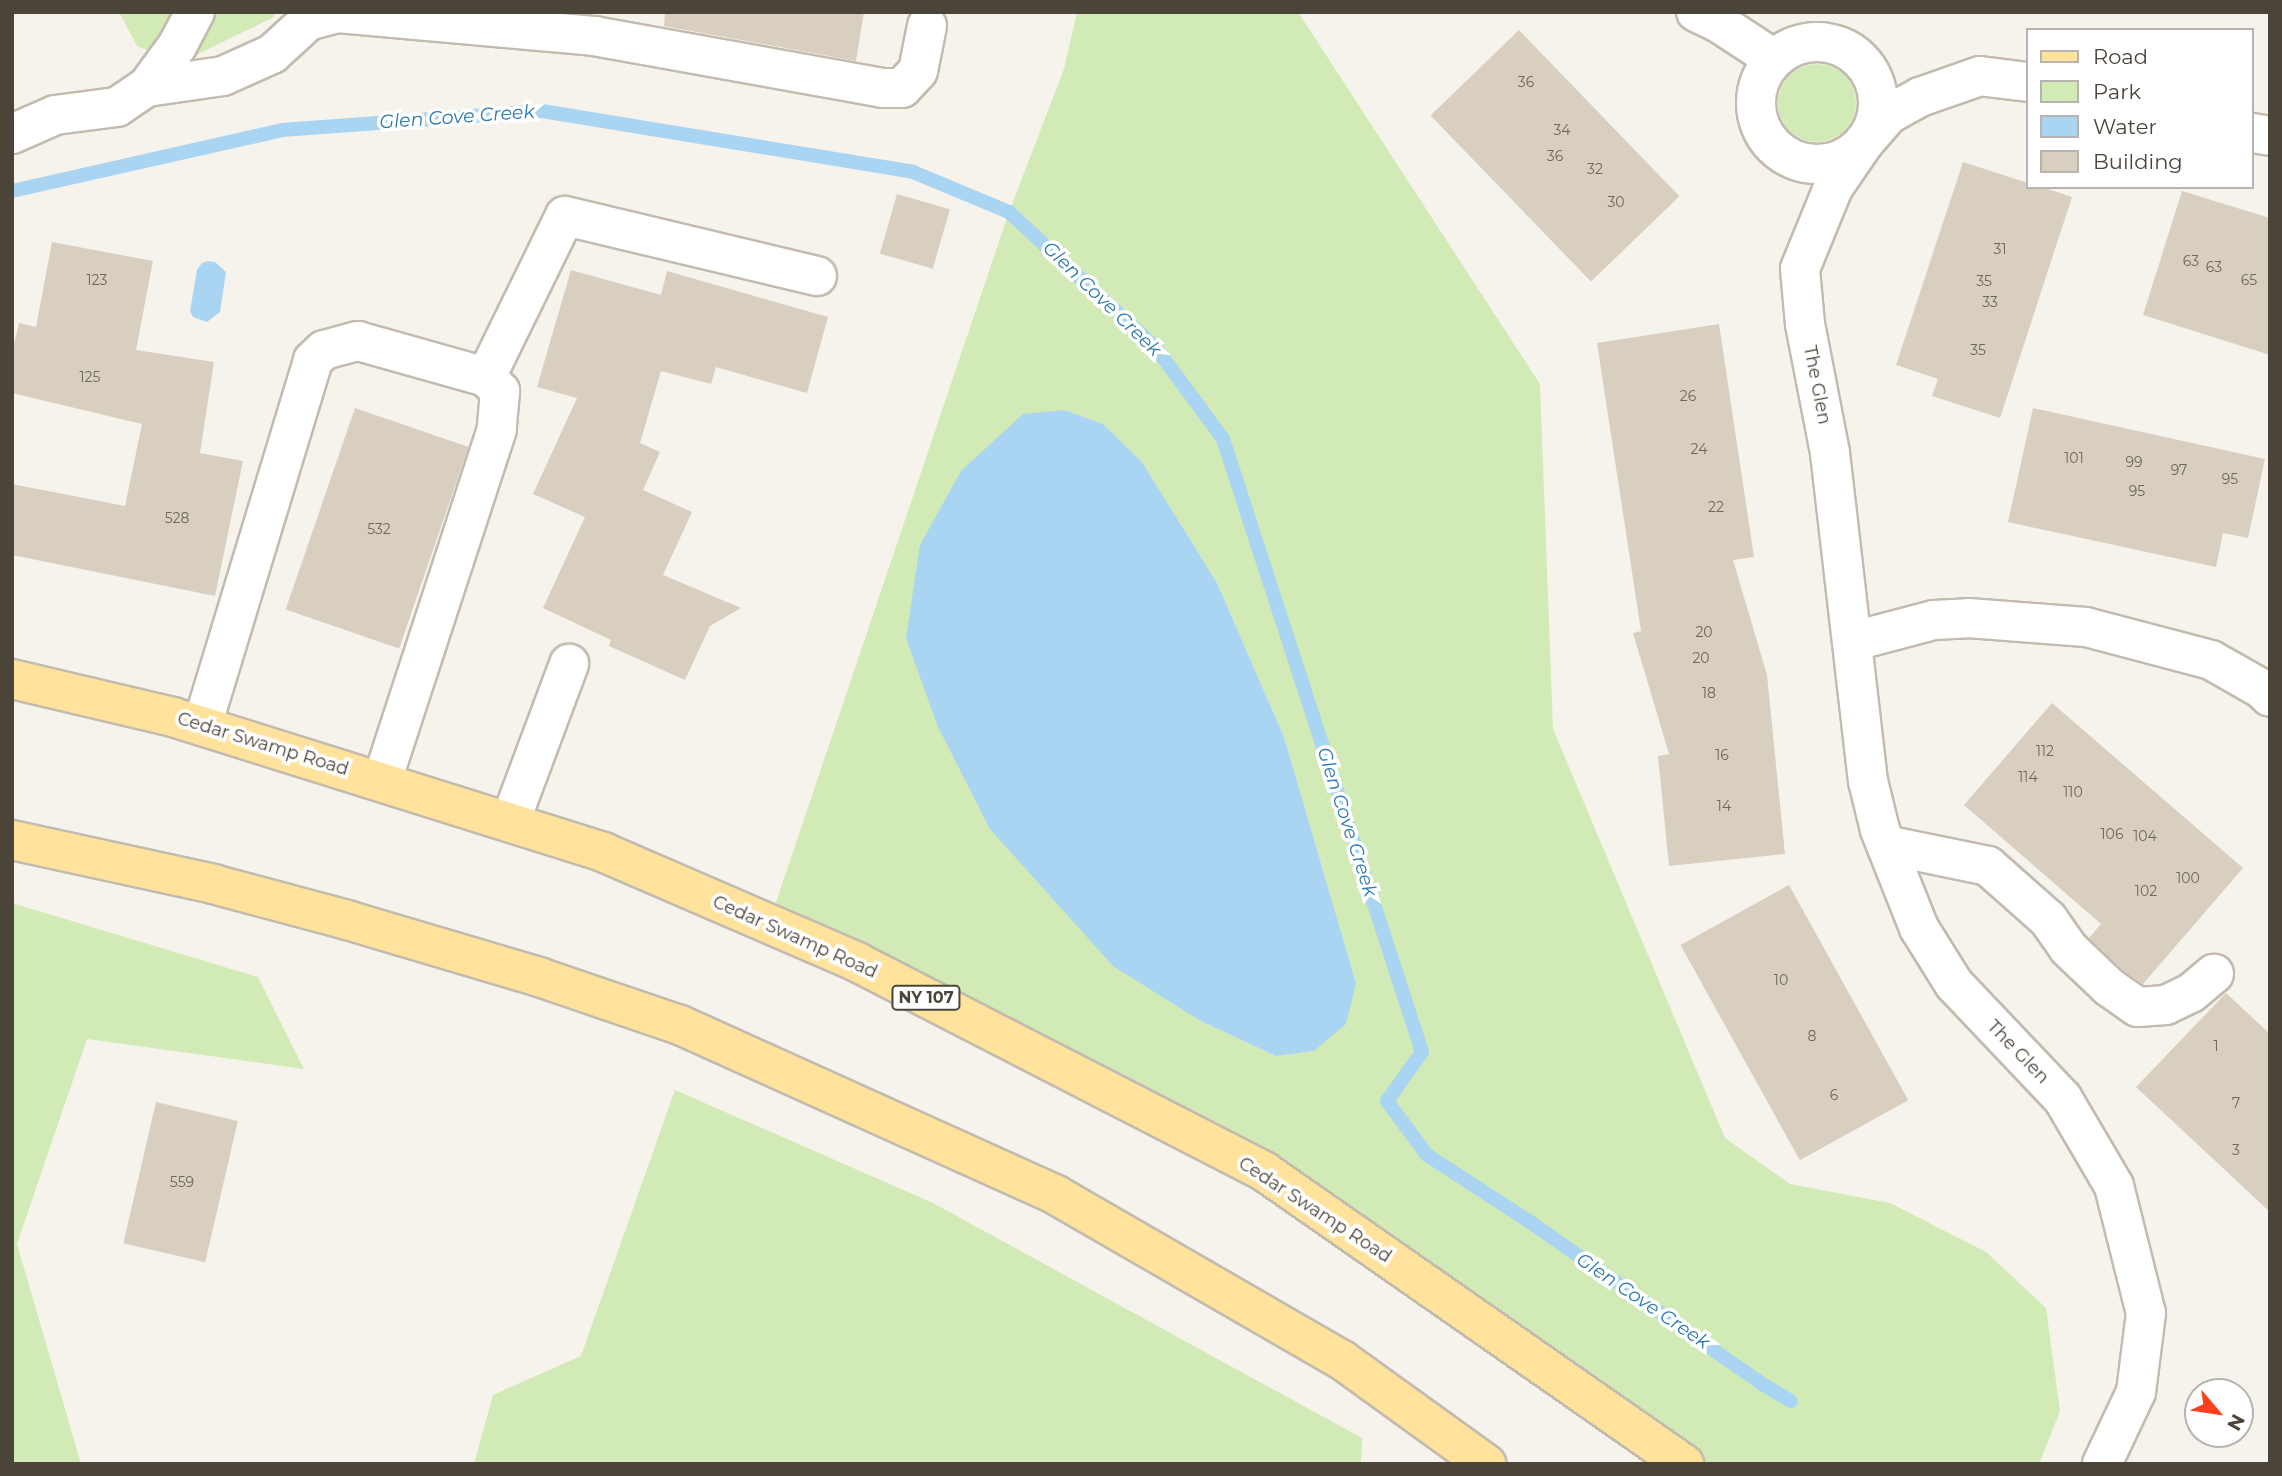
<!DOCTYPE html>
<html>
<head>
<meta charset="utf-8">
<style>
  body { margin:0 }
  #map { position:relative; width:2282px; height:1476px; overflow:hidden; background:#f6f3ec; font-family:Montserrat,sans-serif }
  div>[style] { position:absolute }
  .green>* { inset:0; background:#d2eab5 }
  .round { border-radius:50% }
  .water>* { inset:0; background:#a9d4f2 }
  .stream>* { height:14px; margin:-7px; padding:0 7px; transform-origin:7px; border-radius:7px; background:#a9d4f2 }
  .building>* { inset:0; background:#d8cfc1; transform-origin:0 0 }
  .roads { filter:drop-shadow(2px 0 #c2bbae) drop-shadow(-2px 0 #c2bbae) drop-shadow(0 2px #c2bbae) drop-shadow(0 -2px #c2bbae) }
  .minor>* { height:38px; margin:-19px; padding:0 19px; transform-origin:19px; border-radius:19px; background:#fff }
  .minor>.ring { margin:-19px; padding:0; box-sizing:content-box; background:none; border:38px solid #fff; border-radius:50% }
  .major>* { height:38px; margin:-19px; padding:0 19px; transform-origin:19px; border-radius:19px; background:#ffe39c }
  span { translate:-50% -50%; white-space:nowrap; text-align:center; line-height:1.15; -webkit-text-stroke:7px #fff; paint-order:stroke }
  .number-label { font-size:14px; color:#6e675b }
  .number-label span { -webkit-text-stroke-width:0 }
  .shield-label span { padding:2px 5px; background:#fff; border:2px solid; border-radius:5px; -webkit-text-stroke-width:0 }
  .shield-label { font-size:16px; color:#4b4439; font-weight:700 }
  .street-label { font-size:18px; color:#4b4439 }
  .water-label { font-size:19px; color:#2e7ab2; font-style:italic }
  .frame { position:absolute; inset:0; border:14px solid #4b4439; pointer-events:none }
  .legend { position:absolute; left:2026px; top:28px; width:228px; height:161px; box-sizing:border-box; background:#fff; border:2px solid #b7b4b0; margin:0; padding:9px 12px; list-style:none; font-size:21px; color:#4b4439 }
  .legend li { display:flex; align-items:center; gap:14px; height:35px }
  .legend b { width:35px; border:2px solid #b7b4b0 }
  .north { position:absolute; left:2184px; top:1378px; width:70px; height:70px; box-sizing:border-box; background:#fff; border:2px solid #b7b4b0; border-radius:50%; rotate:119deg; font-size:19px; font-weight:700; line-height:28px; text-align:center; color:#4b4439 }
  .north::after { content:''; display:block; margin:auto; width:24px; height:32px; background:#fc3f1d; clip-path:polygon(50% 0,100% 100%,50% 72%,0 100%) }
</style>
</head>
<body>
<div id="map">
  <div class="green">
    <div style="clip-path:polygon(119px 12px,275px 12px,274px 17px,180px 63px,137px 46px)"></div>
    <div style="clip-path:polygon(evenodd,1077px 12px,1298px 12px,1540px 384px,1553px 729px,1725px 1138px,1790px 1184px,1890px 1203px,1986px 1252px,2046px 1308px,2060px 1411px,2039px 1464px,1684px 1464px,1265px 1172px,772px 914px,1009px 212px,1064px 69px,1077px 12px,1064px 410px,1103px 424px,1142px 462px,1217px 583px,1284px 737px,1356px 983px,1314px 1051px,1276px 1056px,1199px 1020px,1064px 410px)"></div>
    <div class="round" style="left:1778px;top:64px;width:78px;height:78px"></div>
    <div style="clip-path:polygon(12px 903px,258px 977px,304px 1069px,87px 1039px,17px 1244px,81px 1464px,12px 1464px)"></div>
    <div style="clip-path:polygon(675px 1090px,933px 1203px,1362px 1438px,1361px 1464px,474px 1464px,493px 1395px,581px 1356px)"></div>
  </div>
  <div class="water">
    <div style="clip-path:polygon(208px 261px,215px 262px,226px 272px,220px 312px,207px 322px,193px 317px,190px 311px,197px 270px,202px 263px)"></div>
    <div style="clip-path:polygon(1064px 410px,1103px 424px,1142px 462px,1217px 583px,1284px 737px,1356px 983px,1346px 1024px,1314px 1051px,1276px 1056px,1199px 1020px,1113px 966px,990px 829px,938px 727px,906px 638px,920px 545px,961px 471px,1023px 414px)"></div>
  </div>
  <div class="stream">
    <div style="left:12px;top:191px;width:277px;rotate:-12.7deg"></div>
    <div style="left:282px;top:130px;width:261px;rotate:-4.2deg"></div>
    <div style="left:542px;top:111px;width:376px;rotate:9.3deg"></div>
    <div style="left:913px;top:172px;width:104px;rotate:22.6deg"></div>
    <div style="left:1009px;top:212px;width:200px;rotate:42.8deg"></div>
    <div style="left:1156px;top:348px;width:113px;rotate:53.6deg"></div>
    <div style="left:1223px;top:439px;width:644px;rotate:72.01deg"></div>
    <div style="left:1422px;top:1052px;width:60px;rotate:125.5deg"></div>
    <div style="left:1387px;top:1101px;width:67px;rotate:53.5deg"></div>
    <div style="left:1427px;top:1155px;width:123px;rotate:33deg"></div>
    <div style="left:1530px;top:1222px;width:279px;rotate:34.9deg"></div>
    <div style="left:1759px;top:1382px;width:37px;rotate:31deg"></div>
  </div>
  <div class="building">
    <div style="clip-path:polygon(665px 12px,864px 12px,856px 61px,664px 26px)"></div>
    <div style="left:1519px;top:30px;width:231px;height:123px;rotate:46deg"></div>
    <div style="clip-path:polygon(1963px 162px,2028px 183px,2028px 187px,2042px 187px,2072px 197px,2000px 418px,1932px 396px,1938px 379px,1896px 365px)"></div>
    <div style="clip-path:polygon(2182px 191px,2270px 218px,2270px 355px,2143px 315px)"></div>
    <div style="left:897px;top:194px;width:55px;height:62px;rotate:16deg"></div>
    <div style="clip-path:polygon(52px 242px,153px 261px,136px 350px,214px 362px,200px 453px,243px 461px,215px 596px,12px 555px,12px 484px,125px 506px,142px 424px,12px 393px,12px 353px,19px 323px,36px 327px)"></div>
    <div style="clip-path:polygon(571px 270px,661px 295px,667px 271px,828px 317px,807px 393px,716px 367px,711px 384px,661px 371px,640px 443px,660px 452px,643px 490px,692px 512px,663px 575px,741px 608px,710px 626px,685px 680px,609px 646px,611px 640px,543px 608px,585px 517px,533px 494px,577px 398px,537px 387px)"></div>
    <div style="clip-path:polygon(1719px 324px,1754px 557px,1733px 560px,1767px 675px,1785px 854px,1669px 866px,1658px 756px,1669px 754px,1633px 633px,1641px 631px,1597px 343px)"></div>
    <div style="left:355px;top:408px;width:120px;height:213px;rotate:19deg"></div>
    <div style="clip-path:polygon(2033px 408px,2265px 459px,2248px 538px,2223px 533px,2216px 567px,2008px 522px)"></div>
    <div style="clip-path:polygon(2052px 703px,2243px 868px,2143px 984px,2123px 970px,2089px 938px,2101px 924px,1964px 805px)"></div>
    <div style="left:1789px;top:885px;width:246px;height:124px;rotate:61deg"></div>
    <div style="clip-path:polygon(2226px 993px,2270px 1034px,2270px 1212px,2136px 1087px)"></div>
    <div style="left:156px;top:1102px;width:84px;height:145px;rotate:13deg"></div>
  </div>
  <div class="roads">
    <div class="minor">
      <div style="left:1696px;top:12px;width:25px;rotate:26deg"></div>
      <div style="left:1719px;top:23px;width:66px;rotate:33.2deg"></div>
      <div class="ring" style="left:1756px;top:42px;width:84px;height:84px"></div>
      <div style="left:2028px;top:82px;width:48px;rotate:-172.9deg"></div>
      <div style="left:1980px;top:76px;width:64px;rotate:160.7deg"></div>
      <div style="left:1920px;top:97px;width:37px;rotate:151deg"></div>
      <div style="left:1888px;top:115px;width:38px;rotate:131deg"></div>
      <div style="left:1863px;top:144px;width:53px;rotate:124.3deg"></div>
      <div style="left:1833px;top:188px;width:87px;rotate:112.2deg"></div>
      <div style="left:1800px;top:269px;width:55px;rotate:84.8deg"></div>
      <div style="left:1805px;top:324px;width:131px;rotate:79deg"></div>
      <div style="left:1830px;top:453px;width:330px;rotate:83.4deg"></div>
      <div style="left:1868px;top:781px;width:50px;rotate:76.2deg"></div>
      <div style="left:1880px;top:830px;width:105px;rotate:68.3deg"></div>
      <div style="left:1919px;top:928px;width:66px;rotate:58deg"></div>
      <div style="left:1954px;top:984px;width:158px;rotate:46.5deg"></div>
      <div style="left:2063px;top:1099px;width:101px;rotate:59.6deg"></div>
      <div style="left:2114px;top:1186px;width:131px;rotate:75.9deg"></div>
      <div style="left:2146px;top:1313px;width:80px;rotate:97.2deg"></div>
      <div style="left:2136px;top:1392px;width:80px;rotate:115.3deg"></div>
      <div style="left:147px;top:87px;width:77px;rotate:-8.2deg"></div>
      <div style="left:223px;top:76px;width:54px;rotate:-24.2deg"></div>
      <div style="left:272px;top:54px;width:49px;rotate:-42.5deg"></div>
      <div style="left:308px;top:21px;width:30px;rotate:-15deg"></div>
      <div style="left:337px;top:13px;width:258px;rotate:5.1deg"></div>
      <div style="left:594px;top:36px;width:293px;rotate:10.2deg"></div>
      <div style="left:882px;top:88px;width:20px"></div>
      <div style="left:902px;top:88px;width:23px;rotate:-47deg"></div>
      <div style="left:918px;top:71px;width:46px;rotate:-78.7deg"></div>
      <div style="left:2252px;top:133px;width:18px;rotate:9deg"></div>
      <div style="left:12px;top:134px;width:47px;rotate:-23.8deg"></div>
      <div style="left:55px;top:115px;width:63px;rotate:-7.4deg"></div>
      <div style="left:117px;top:107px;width:36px;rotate:-34deg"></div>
      <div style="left:147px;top:87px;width:51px;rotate:-53.8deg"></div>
      <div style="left:177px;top:46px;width:38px;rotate:-62deg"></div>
      <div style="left:486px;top:377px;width:179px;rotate:-63.9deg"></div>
      <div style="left:565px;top:216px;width:259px;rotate:13.4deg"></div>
      <div style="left:1854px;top:641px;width:83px;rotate:-14.7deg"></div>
      <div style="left:1934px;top:620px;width:34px;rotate:-3deg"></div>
      <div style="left:1968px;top:618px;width:118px;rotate:4.4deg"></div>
      <div style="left:2086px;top:627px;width:129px;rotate:14.8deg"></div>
      <div style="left:2211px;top:660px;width:59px;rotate:29.6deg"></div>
      <div style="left:2262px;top:689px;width:11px;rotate:45deg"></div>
      <div style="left:202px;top:726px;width:382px;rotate:-73.1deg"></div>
      <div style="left:313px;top:360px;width:15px;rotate:-42deg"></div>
      <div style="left:324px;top:350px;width:35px;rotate:-15deg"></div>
      <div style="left:358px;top:341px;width:133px;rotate:15.7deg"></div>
      <div style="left:486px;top:377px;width:20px;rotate:45deg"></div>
      <div style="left:500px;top:391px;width:38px;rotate:95deg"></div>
      <div style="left:497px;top:429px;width:370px;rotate:108.1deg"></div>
      <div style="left:510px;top:822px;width:169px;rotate:-69.5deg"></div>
      <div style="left:1886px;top:845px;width:104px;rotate:11.6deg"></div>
      <div style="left:1988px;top:866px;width:80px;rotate:41.5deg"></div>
      <div style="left:2048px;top:919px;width:35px;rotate:55deg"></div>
      <div style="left:2068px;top:948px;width:57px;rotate:43.6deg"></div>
      <div style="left:2109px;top:987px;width:35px;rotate:35deg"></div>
      <div style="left:2138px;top:1007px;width:28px;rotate:-4deg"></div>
      <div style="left:2166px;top:1005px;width:28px;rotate:-26deg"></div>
      <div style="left:2191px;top:993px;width:30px;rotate:-40deg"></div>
    </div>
    <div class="major">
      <div style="left:12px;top:679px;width:165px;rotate:13.3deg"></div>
      <div style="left:173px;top:717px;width:451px;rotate:17.4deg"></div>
      <div style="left:603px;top:852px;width:277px;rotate:23.4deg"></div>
      <div style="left:857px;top:962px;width:459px;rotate:27.2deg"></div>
      <div style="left:1265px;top:1172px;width:511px;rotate:34.87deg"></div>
      <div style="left:12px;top:840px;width:206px;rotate:12.3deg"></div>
      <div style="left:213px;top:884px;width:139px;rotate:15deg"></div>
      <div style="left:347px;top:920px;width:200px;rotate:16.5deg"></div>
      <div style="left:539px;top:977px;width:149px;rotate:18.8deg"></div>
      <div style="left:680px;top:1025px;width:413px;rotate:24.3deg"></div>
      <div style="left:1056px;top:1195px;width:330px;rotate:30deg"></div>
      <div style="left:1342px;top:1360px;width:178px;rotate:35.8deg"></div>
    </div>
  </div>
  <div class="number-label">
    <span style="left:1526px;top:82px">36</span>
    <span style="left:1562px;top:130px">34</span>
    <span style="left:1555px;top:156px">36</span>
    <span style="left:1595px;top:169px">32</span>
    <span style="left:1616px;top:202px">30</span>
    <span style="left:2000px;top:249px">31</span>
    <span style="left:2191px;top:261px">63</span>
    <span style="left:2214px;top:267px">63</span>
    <span style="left:97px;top:280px">123</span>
    <span style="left:2249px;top:280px">65</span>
    <span style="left:1984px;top:281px">35</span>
    <span style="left:1990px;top:302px">33</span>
    <span style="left:1978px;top:350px">35</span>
    <span style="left:90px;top:377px">125</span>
    <span style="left:1688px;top:396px">26</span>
    <span style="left:1699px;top:449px">24</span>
    <span style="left:2074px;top:458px">101</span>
    <span style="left:2134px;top:462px">99</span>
    <span style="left:2179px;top:470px">97</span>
    <span style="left:2230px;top:479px">95</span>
    <span style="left:2137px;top:491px">95</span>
    <span style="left:1716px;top:507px">22</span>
    <span style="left:177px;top:518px">528</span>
    <span style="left:379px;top:529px">532</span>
    <span style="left:1704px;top:632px">20</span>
    <span style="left:1701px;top:658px">20</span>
    <span style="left:1709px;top:693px">18</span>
    <span style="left:2045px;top:751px">112</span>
    <span style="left:1722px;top:755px">16</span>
    <span style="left:2028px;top:777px">114</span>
    <span style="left:2073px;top:792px">110</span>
    <span style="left:1724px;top:806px">14</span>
    <span style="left:2112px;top:834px">106</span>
    <span style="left:2145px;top:836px">104</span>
    <span style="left:2188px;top:878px">100</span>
    <span style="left:2146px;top:891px">102</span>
    <span style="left:1781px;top:980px">10</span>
    <span style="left:1812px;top:1036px">8</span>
    <span style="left:2216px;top:1046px">1</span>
    <span style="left:1834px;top:1095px">6</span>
    <span style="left:2236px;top:1103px">7</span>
    <span style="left:2236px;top:1150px">3</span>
    <span style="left:182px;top:1182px">559</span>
  </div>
  <div class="shield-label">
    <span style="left:926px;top:998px">NY 107</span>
  </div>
  <div class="street-label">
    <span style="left:1817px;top:385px;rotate:79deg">The Glen</span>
    <span style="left:263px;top:744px;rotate:17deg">Cedar Swamp Road</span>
    <span style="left:795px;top:937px;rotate:24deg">Cedar Swamp Road</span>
    <span style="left:2018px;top:1052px;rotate:46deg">The Glen</span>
    <span style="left:1315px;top:1210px;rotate:33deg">Cedar Swamp Road</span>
  </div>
  <div class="water-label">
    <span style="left:457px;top:117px;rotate:-4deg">Glen Cove Creek</span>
    <span style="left:1102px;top:299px;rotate:44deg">Glen Cove Creek</span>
    <span style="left:1347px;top:822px;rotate:72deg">Glen Cove Creek</span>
    <span style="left:1643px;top:1301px;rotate:34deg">Glen Cove Creek</span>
  </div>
  <div class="frame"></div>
  <ul class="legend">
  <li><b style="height:9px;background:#ffe39c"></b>Road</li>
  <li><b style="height:19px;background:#d2eab5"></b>Park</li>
  <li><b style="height:19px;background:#a9d4f2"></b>Water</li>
  <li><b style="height:19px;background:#d8cfc1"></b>Building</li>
  </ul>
  <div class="north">N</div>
</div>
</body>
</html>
